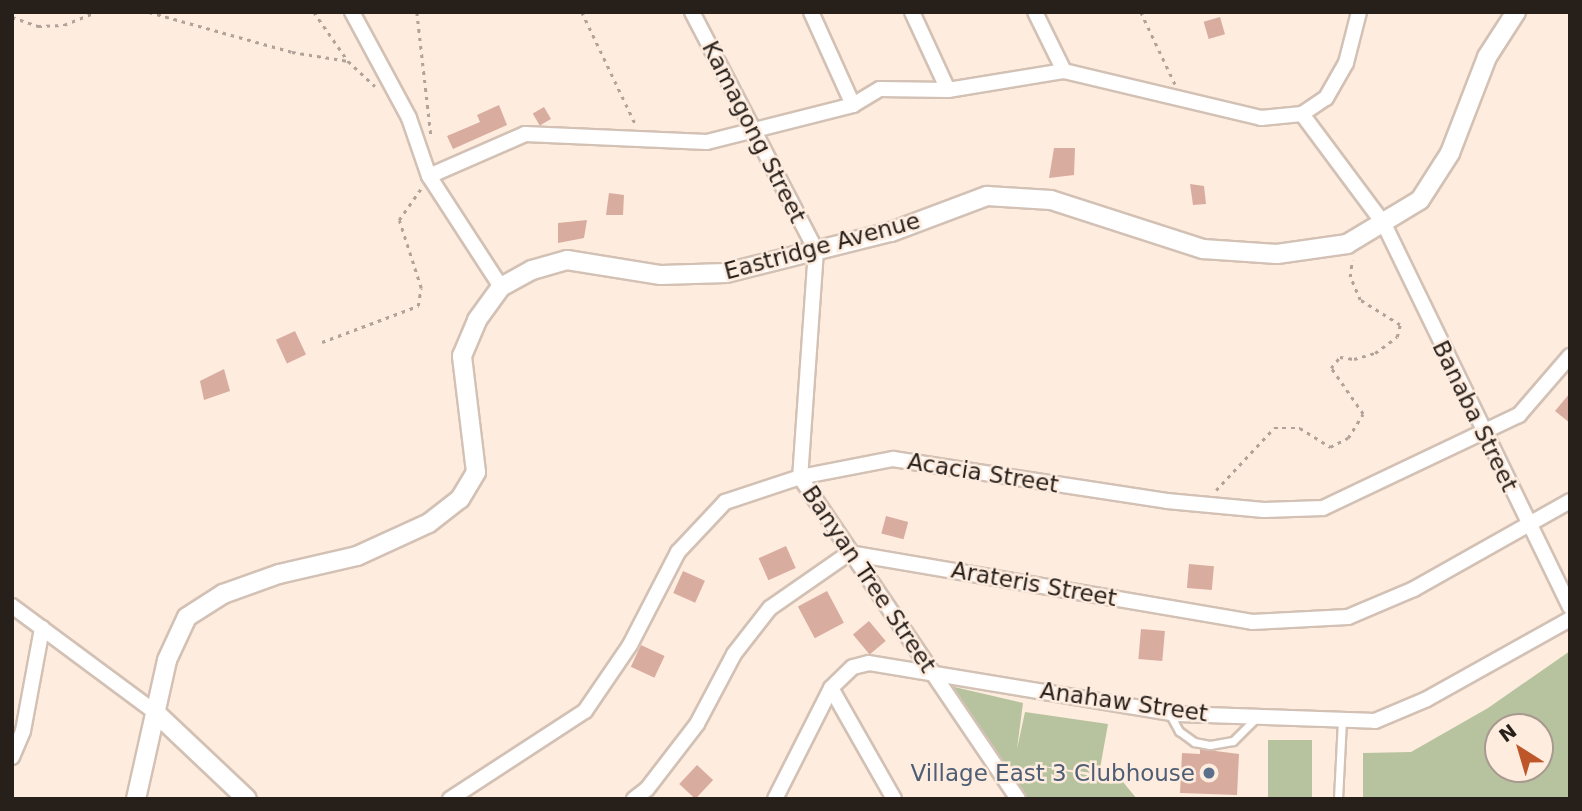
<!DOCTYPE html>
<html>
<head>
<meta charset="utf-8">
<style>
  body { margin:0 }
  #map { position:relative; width:1582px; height:811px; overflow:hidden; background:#feecdf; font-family:"DejaVu Sans",sans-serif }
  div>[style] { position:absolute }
  .green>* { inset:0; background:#b6c39e; transform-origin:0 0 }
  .building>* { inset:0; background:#d9aca0; transform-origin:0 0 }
  .path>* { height:2.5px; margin-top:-1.25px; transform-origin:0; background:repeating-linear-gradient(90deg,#b1a399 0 3.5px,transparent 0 8.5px) }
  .roads { filter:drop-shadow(2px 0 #d2c1b4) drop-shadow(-2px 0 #d2c1b4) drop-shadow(0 2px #d2c1b4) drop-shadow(0 -2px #d2c1b4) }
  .service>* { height:7px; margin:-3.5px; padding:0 3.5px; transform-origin:3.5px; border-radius:3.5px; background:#fff }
  .minor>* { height:14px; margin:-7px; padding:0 7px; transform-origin:7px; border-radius:7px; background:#fff }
  .tertiary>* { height:18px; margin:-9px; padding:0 9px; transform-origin:9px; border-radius:9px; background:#fff }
  .dots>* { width:19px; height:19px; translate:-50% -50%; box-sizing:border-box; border:4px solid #feecdf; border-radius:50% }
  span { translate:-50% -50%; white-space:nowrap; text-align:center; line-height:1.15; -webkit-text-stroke:5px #feecdf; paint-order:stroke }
  .street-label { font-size:23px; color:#261f1a }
  .service-label { font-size:23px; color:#4e5e75 }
  .right { translate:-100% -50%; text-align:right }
  .frame { position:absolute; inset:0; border:14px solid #261f1a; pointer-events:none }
  .north { position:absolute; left:1484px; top:713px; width:70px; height:70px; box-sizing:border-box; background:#feecdf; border:2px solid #a89a90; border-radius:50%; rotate:323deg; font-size:19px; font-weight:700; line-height:28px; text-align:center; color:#261f1a }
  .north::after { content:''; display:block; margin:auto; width:24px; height:32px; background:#bd5729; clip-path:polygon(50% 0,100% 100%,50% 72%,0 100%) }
</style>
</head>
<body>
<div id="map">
  <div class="green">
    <div style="clip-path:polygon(evenodd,1570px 651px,1570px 799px,1363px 799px,1363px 753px,1411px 752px,1488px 708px,1570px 651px,1498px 727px,1540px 727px,1540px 769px,1498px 769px,1498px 727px)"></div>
    <div style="clip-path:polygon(950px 686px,1023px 703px,1017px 749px,1025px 712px,1108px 724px,1099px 774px,1029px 764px,1123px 782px,1137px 799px,1027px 799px,948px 694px)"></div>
    <div style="left:1268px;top:740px;width:44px;height:59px"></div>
  </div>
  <div class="building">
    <div style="left:1220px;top:17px;width:18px;height:17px;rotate:74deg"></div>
    <div style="clip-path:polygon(499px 105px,507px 125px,453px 149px,447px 136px,480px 122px,477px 115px)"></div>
    <div style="left:544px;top:107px;width:14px;height:13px;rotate:60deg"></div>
    <div style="clip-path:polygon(1054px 148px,1075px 148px,1074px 175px,1049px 178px)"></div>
    <div style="clip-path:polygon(1190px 184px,1204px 186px,1206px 204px,1193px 205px)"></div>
    <div style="clip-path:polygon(609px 193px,624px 195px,623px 215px,606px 215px)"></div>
    <div style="clip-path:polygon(587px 220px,584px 238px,558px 243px,558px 223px)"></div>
    <div style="left:295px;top:331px;width:26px;height:21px;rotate:65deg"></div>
    <div style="clip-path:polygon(224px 369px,230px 391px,204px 400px,200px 381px)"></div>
    <div style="clip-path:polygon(1570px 393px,1570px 423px,1555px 411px)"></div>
    <div style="left:886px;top:516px;width:23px;height:18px;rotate:15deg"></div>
    <div style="left:786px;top:546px;width:24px;height:30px;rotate:66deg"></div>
    <div style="left:1189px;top:564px;width:25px;height:24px;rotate:5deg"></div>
    <div style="left:683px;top:571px;width:24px;height:24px;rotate:24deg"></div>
    <div style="left:827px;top:591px;width:36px;height:33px;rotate:62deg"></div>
    <div style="left:869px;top:621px;width:26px;height:21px;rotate:50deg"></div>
    <div style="left:1141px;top:629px;width:24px;height:30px;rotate:5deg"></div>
    <div style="left:641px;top:645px;width:26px;height:24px;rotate:25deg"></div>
    <div style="clip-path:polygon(1200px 749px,1239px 754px,1237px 795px,1180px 793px,1182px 753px,1200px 754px)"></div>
    <div style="left:697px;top:765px;width:22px;height:26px;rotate:43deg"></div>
  </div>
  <div class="path">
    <div style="left:149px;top:12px;width:148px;rotate:15.6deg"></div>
    <div style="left:292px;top:52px;width:57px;rotate:9.1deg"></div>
    <div style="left:314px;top:12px;width:60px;rotate:55.2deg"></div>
    <div style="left:348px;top:61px;width:37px;rotate:43deg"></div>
    <div style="left:417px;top:12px;width:124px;rotate:83.5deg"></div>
    <div style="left:582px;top:12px;width:123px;rotate:64.5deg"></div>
    <div style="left:1141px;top:12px;width:80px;rotate:64.7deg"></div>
    <div style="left:12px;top:17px;width:28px;rotate:19deg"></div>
    <div style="left:38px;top:26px;width:26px;rotate:-2deg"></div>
    <div style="left:64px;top:25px;width:35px;rotate:-22deg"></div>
    <div style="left:322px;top:342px;width:103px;rotate:-20.6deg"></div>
    <div style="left:418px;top:306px;width:18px;rotate:-81deg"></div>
    <div style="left:421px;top:288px;width:71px;rotate:-107.9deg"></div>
    <div style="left:399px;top:220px;width:39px;rotate:-55deg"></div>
    <div style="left:1216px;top:490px;width:85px;rotate:-46.9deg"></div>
    <div style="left:1274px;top:428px;width:26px"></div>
    <div style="left:1300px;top:428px;width:36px;rotate:32deg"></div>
    <div style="left:1330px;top:447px;width:20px;rotate:-27deg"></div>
    <div style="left:1348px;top:438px;width:28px;rotate:-58deg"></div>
    <div style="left:1363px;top:414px;width:56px;rotate:-124.8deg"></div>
    <div style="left:1331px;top:368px;width:14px;rotate:-51deg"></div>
    <div style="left:1340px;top:357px;width:14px;rotate:8deg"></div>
    <div style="left:1354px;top:359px;width:22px;rotate:-16deg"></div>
    <div style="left:1375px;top:353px;width:27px;rotate:-36deg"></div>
    <div style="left:1397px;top:337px;width:12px;rotate:-76deg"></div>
    <div style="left:1400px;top:325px;width:47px;rotate:-148deg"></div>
    <div style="left:1360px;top:300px;width:25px;rotate:-113deg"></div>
    <div style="left:1350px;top:277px;width:17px;rotate:-83deg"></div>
  </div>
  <div class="roads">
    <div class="service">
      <div style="left:1169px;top:713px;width:21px;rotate:61deg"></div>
      <div style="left:1179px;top:731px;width:19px;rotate:36deg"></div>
      <div style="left:1194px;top:742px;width:16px;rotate:11deg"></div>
      <div style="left:1210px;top:745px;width:23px;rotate:-10deg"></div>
      <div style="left:1233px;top:741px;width:34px;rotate:-45deg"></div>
      <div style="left:1338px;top:799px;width:78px;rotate:-87.1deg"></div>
    </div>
    <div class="minor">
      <div style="left:352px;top:12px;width:120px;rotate:61.7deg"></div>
      <div style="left:409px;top:118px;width:61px;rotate:71deg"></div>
      <div style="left:429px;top:176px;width:132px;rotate:57deg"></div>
      <div style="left:692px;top:12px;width:268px;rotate:62.5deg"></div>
      <div style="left:816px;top:250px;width:228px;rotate:94deg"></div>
      <div style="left:800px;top:477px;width:389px;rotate:55.9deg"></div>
      <div style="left:811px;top:12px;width:102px;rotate:65.7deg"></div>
      <div style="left:912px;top:12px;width:86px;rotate:65.2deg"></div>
      <div style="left:1035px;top:12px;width:66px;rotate:63.8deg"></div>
      <div style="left:1302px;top:114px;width:137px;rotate:53.3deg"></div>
      <div style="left:1384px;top:224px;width:426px;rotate:64.1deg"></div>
      <div style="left:429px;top:176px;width:105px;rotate:-23.6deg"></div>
      <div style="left:525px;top:134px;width:182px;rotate:2.5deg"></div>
      <div style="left:707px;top:142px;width:151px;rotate:-14.2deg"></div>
      <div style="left:853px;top:105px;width:31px;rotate:-31deg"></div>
      <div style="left:880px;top:89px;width:68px;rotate:0.8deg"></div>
      <div style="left:948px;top:90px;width:118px;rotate:-9.3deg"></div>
      <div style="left:1064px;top:71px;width:203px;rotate:13.4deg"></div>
      <div style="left:1261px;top:118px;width:41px;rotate:-5.6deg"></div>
      <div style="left:1302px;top:114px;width:29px;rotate:-34deg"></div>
      <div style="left:1326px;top:98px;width:40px;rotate:-60.3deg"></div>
      <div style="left:1346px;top:63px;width:53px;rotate:-75.7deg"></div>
      <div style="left:12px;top:606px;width:179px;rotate:36.6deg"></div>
      <div style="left:831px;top:688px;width:128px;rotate:60.4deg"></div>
      <div style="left:12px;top:757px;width:28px;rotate:-67deg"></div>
      <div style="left:23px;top:731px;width:105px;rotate:-79.5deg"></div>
      <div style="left:450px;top:799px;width:161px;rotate:-33.1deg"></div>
      <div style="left:585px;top:711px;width:80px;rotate:-55.7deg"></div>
      <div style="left:630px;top:645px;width:105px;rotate:-62.7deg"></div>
      <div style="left:678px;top:552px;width:69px;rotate:-46.8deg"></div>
      <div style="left:725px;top:502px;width:79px;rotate:-18.4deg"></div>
      <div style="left:800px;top:477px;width:95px;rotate:-11deg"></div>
      <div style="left:893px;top:459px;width:277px;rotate:8.7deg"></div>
      <div style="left:1167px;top:501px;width:97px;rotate:5.3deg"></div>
      <div style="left:1264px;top:510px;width:59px;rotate:-1.9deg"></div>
      <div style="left:1323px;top:508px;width:217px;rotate:-25.4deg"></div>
      <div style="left:1519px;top:415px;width:78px;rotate:-49.2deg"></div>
      <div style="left:634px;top:799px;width:16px;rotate:-38deg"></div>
      <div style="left:647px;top:789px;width:82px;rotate:-52.4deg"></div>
      <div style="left:697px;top:724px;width:79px;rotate:-62.1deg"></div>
      <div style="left:734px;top:654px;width:58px;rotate:-52deg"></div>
      <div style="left:770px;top:608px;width:96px;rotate:-34.8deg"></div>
      <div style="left:849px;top:553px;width:409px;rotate:9.7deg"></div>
      <div style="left:1252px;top:622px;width:96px;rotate:-3deg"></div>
      <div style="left:1348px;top:617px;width:72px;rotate:-23deg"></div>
      <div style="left:1414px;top:589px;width:179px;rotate:-29.4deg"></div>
      <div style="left:775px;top:799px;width:124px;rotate:-63.2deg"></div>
      <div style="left:831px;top:688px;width:30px;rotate:-44deg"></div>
      <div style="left:853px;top:667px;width:16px;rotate:-14deg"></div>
      <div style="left:869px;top:663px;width:313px;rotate:9.4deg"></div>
      <div style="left:1178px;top:714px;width:197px;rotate:2deg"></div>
      <div style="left:1375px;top:721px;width:56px;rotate:-22.9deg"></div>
      <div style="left:1427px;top:699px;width:164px;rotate:-29.2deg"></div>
    </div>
    <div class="tertiary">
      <div style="left:156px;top:713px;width:125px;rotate:43.4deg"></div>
      <div style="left:136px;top:799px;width:142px;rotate:-77.4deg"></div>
      <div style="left:167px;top:660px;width:47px;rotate:-65.1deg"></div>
      <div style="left:187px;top:617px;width:43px;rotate:-32.6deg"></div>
      <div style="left:223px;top:594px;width:59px;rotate:-19.7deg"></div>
      <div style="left:279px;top:574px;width:80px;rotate:-13deg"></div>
      <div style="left:357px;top:556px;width:79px;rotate:-24.6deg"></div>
      <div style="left:429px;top:523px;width:39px;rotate:-38deg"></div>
      <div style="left:460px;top:499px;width:31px;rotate:-59deg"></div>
      <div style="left:476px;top:472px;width:117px;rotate:-96.9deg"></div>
      <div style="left:462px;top:356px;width:39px;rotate:-67deg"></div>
      <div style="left:477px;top:320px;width:41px;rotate:-54deg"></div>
      <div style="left:501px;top:287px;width:35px;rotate:-29deg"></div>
      <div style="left:532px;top:270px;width:36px;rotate:-16deg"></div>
      <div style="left:567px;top:260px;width:95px;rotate:9.1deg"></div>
      <div style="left:661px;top:275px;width:65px;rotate:-1.8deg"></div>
      <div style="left:726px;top:273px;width:170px;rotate:-14deg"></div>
      <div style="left:891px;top:232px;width:103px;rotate:-20.6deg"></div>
      <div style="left:987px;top:196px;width:64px;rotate:3.6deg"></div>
      <div style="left:1051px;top:200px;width:160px;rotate:17.9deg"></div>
      <div style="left:1203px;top:249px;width:74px;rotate:3.9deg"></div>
      <div style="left:1277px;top:254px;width:71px;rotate:-8.1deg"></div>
      <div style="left:1347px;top:244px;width:85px;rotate:-31.1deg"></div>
      <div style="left:1420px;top:200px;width:56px;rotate:-57.4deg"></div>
      <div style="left:1450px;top:153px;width:103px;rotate:-68.9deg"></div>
      <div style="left:1487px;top:57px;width:54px;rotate:-57.2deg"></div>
    </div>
  </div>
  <div class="dots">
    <div style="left:1209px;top:773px;background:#5c6f8a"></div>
  </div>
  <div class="street-label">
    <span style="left:754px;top:132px;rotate:63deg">Kamagong Street</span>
    <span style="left:822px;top:246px;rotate:-15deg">Eastridge Avenue</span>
    <span style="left:1475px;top:416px;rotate:64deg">Banaba Street</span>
    <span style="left:983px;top:473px;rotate:9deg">Acacia Street</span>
    <span style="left:869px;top:579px;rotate:56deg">Banyan Tree Street</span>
    <span style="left:1034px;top:584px;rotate:10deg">Arateris Street</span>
    <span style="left:1124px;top:702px;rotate:8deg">Anahaw Street</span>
  </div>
  <div class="service-label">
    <span class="right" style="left:1195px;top:773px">Village East 3 Clubhouse</span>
  </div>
  <div class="frame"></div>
  <div class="north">N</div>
</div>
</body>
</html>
